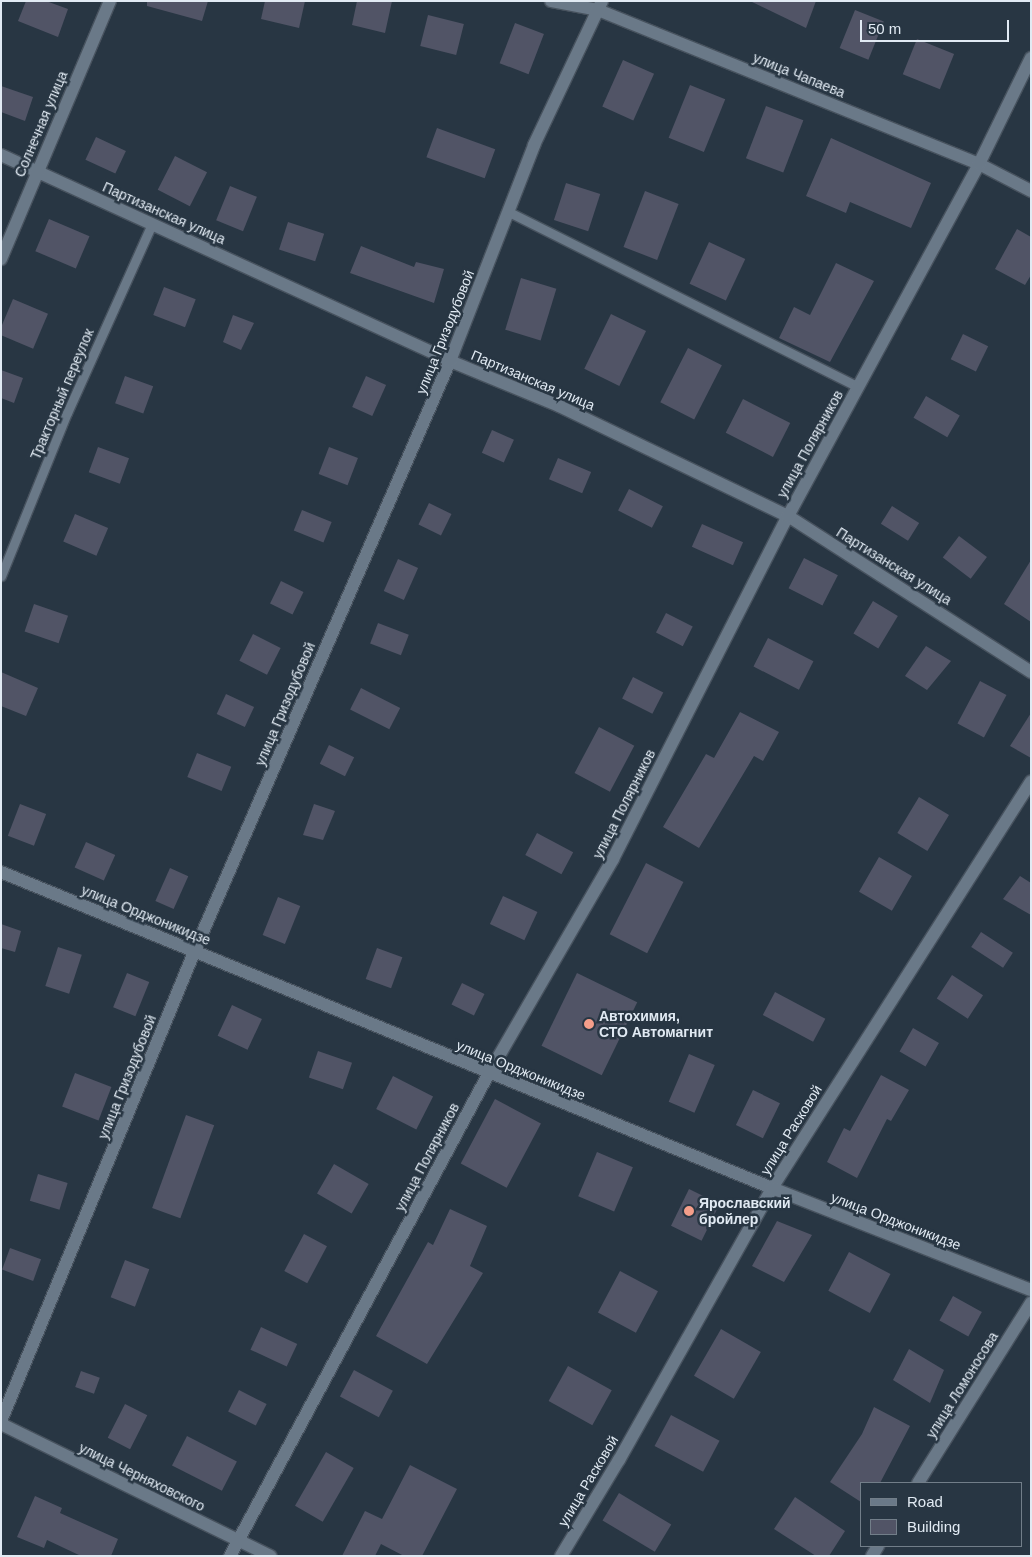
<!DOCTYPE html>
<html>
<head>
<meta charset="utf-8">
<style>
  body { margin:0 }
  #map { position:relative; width:1032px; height:1557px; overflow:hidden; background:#283643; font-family:Arial,sans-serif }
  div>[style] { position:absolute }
  .building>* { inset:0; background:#515466; transform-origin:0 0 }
  .roads { filter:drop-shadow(1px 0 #47525e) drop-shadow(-1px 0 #47525e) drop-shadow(0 1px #47525e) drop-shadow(0 -1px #47525e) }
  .lane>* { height:9px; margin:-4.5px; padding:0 4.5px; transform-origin:4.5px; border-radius:4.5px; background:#6a7988 }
  .street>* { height:12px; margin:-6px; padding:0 6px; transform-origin:6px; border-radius:6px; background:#6a7988 }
  .secondary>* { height:12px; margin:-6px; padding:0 6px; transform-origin:6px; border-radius:6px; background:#6a7988 }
  .dots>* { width:14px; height:14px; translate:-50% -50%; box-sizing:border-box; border:2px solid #283643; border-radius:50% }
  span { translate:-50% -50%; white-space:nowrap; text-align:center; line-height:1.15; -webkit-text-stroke:5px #283643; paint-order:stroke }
  .street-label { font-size:14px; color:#e1eaf3 }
  .poi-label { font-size:14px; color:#e1eaf3; font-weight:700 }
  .left { translate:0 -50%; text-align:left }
  .frame { position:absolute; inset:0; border:2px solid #e1eaf3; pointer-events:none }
  .legend { position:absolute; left:860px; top:1482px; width:162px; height:65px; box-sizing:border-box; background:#283643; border:1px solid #727e89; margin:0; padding:6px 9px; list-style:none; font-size:15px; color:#e1eaf3 }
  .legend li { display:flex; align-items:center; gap:10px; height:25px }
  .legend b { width:25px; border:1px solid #727e89 }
  .scale { position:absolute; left:860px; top:20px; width:149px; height:22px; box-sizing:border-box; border:2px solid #e1eaf3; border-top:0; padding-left:6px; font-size:15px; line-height:18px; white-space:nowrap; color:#e1eaf3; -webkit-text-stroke:4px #283643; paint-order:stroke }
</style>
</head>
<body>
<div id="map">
  <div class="building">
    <div style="clip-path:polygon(26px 1px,46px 1px,68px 9px,58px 37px,18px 21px)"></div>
    <div style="clip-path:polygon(147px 1px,208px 1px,202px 21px,147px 6px)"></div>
    <div style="clip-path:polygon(265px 1px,305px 1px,299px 28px,261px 19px)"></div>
    <div style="clip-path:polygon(357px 1px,392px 1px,385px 33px,352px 25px)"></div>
    <div style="clip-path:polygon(750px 1px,816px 1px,806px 28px)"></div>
    <div style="left:855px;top:10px;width:31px;height:41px;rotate:22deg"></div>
    <div style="left:428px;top:15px;width:37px;height:32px;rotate:14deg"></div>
    <div style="left:515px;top:23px;width:31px;height:43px;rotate:21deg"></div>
    <div style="left:917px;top:39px;width:40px;height:38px;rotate:22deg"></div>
    <div style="left:623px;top:60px;width:34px;height:51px;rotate:24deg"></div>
    <div style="left:690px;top:85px;width:38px;height:57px;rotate:22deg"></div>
    <div style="clip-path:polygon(1px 86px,33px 97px,25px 121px,1px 112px)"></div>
    <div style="left:766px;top:106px;width:40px;height:56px;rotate:21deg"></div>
    <div style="left:437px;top:128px;width:62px;height:31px;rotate:20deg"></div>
    <div style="left:96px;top:137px;width:33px;height:25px;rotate:25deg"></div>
    <div style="clip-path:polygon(831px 138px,931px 183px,911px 228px,850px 202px,846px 213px,806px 196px)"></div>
    <div style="left:175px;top:156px;width:36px;height:38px;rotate:27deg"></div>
    <div style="left:566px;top:183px;width:36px;height:39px;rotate:18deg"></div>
    <div style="left:230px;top:186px;width:29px;height:37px;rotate:22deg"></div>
    <div style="left:645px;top:191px;width:36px;height:60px;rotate:21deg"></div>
    <div style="left:49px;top:219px;width:44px;height:35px;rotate:23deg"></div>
    <div style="left:288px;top:222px;width:38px;height:29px;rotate:18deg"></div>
    <div style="clip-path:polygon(1017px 229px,1031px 237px,1031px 275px,1025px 285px,995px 269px)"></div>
    <div style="left:709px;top:242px;width:40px;height:46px;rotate:25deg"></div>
    <div style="clip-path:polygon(361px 246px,414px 267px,416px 262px,444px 269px,434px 303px,350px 273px)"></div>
    <div style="clip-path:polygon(836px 263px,874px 281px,830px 362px,779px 338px,794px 307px,810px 315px)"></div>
    <div style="left:521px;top:278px;width:37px;height:54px;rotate:17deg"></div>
    <div style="left:164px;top:287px;width:34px;height:30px;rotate:21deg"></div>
    <div style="left:13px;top:299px;width:38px;height:38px;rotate:23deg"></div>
    <div style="left:611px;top:314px;width:39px;height:61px;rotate:26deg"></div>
    <div style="clip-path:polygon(233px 315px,254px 323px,241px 350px,223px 342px)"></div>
    <div style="left:963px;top:334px;width:28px;height:28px;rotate:26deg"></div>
    <div style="left:688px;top:348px;width:38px;height:61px;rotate:27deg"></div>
    <div style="clip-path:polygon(1px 370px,23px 378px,14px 403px,1px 398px)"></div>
    <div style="left:125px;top:376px;width:30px;height:29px;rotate:20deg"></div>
    <div style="left:366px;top:376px;width:22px;height:34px;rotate:24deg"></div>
    <div style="left:926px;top:396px;width:39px;height:25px;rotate:30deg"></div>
    <div style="left:743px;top:399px;width:53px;height:38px;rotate:27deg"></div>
    <div style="left:492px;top:430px;width:24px;height:25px;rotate:24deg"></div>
    <div style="left:98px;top:447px;width:33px;height:27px;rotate:20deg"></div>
    <div style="left:329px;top:447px;width:31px;height:29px;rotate:21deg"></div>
    <div style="left:558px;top:458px;width:36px;height:23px;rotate:23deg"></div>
    <div style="left:629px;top:489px;width:38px;height:24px;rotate:27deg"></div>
    <div style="left:429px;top:503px;width:25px;height:24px;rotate:26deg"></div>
    <div style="left:892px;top:506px;width:32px;height:21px;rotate:32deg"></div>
    <div style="left:302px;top:510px;width:32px;height:22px;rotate:22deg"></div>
    <div style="left:75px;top:514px;width:36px;height:30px;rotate:23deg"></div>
    <div style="left:702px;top:524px;width:45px;height:25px;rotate:24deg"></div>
    <div style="left:959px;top:536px;width:35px;height:27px;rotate:37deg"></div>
    <div style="left:804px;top:558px;width:38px;height:34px;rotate:27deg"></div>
    <div style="left:398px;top:559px;width:22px;height:35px;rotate:24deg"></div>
    <div style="clip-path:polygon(1031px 560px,1031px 622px,1004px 604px)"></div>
    <div style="left:281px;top:581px;width:25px;height:25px;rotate:26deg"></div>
    <div style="left:873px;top:601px;width:29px;height:38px;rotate:31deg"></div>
    <div style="left:34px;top:604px;width:36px;height:29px;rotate:19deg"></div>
    <div style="left:666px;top:613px;width:30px;height:22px;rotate:27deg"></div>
    <div style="left:378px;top:623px;width:33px;height:22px;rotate:21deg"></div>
    <div style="left:253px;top:634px;width:31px;height:30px;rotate:27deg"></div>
    <div style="left:768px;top:638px;width:51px;height:32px;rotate:27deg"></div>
    <div style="clip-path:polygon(926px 646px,951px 661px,927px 690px,905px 676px)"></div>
    <div style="clip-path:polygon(1px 672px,38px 688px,26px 716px,1px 706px)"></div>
    <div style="left:633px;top:677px;width:34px;height:24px;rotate:27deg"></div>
    <div style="left:980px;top:681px;width:30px;height:48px;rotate:28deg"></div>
    <div style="left:361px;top:688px;width:44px;height:24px;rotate:27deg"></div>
    <div style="left:226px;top:694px;width:31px;height:22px;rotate:25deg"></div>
    <div style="clip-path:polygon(740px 712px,779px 732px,763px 761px,754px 756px,699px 848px,663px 827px,706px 754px,714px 758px)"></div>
    <div style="clip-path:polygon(1031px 713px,1031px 758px,1010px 746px)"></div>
    <div style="left:599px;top:727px;width:40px;height:52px;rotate:28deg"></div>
    <div style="left:329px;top:745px;width:28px;height:21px;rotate:26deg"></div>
    <div style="left:197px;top:753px;width:37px;height:26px;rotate:22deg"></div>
    <div style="left:919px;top:797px;width:35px;height:42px;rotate:31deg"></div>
    <div style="left:20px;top:804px;width:28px;height:34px;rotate:21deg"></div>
    <div style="clip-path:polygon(314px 804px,335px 811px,323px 840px,303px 835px)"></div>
    <div style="left:537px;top:833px;width:41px;height:25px;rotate:28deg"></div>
    <div style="left:86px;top:842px;width:32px;height:28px;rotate:24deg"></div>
    <div style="left:879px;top:857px;width:38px;height:40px;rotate:30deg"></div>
    <div style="left:646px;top:863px;width:42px;height:80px;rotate:27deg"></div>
    <div style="left:170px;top:868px;width:20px;height:36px;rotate:24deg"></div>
    <div style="clip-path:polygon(1020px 876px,1031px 883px,1031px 915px,1003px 899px)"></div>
    <div style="left:503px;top:896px;width:38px;height:31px;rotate:25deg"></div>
    <div style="left:278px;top:897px;width:24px;height:41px;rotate:22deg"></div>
    <div style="clip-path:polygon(1px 924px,21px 931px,15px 952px,1px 948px)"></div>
    <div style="left:981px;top:932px;width:38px;height:18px;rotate:33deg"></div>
    <div style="left:58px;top:947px;width:25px;height:41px;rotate:18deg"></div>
    <div style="left:377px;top:948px;width:27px;height:33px;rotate:20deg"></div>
    <div style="left:127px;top:973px;width:24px;height:37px;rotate:22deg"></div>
    <div style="left:577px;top:973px;width:67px;height:81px;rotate:26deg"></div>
    <div style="left:952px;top:975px;width:37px;height:28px;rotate:33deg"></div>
    <div style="left:462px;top:983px;width:25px;height:24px;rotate:26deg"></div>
    <div style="left:775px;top:992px;width:57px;height:26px;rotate:28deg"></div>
    <div style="left:232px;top:1005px;width:33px;height:34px;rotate:25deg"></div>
    <div style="left:913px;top:1028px;width:30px;height:27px;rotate:30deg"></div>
    <div style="left:318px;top:1051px;width:36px;height:28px;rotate:19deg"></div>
    <div style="left:689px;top:1054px;width:28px;height:52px;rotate:23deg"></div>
    <div style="left:75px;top:1073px;width:39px;height:36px;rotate:21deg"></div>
    <div style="clip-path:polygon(881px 1075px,909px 1090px,891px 1121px,887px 1119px,857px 1178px,827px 1162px,844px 1128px,850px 1131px)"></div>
    <div style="left:393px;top:1076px;width:45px;height:37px;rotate:27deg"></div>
    <div style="left:753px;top:1090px;width:30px;height:39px;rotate:26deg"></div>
    <div style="left:495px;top:1099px;width:52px;height:73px;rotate:28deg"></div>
    <div style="left:186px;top:1115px;width:30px;height:99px;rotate:20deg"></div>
    <div style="left:597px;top:1152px;width:39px;height:48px;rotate:23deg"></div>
    <div style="left:334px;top:1164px;width:40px;height:34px;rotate:30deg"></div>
    <div style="left:38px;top:1174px;width:31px;height:28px;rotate:17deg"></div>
    <div style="left:689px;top:1189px;width:34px;height:41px;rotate:26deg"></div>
    <div style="clip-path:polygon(450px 1209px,487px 1226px,470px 1266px,483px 1273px,427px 1364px,376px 1336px,428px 1242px,433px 1245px)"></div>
    <div style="clip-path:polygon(777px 1221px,812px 1235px,784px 1282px,752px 1266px)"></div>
    <div style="left:304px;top:1234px;width:26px;height:42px;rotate:28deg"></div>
    <div style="left:10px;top:1248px;width:33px;height:23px;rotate:20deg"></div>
    <div style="left:849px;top:1252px;width:47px;height:44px;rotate:28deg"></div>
    <div style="left:125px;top:1260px;width:26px;height:40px;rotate:21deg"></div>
    <div style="left:620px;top:1271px;width:43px;height:47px;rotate:28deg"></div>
    <div style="left:953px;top:1296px;width:33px;height:28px;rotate:29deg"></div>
    <div style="left:261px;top:1327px;width:40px;height:25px;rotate:25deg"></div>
    <div style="left:721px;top:1329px;width:46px;height:54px;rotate:30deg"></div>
    <div style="clip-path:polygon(909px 1349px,944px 1370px,930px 1403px,893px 1380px)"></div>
    <div style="left:568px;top:1366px;width:50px;height:40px;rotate:29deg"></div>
    <div style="left:354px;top:1370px;width:44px;height:30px;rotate:28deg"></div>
    <div style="left:81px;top:1371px;width:20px;height:17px;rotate:20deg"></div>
    <div style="left:239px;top:1390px;width:31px;height:24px;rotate:27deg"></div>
    <div style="left:125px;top:1404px;width:25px;height:38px;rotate:27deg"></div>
    <div style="clip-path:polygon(874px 1407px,910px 1426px,880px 1483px,861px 1483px,861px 1502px,830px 1482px,862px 1434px)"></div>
    <div style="left:671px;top:1415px;width:55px;height:35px;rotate:28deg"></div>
    <div style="left:187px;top:1436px;width:56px;height:33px;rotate:27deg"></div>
    <div style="left:326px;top:1452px;width:32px;height:62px;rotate:30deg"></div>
    <div style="clip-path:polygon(410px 1465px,457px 1489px,422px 1556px,404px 1556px,381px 1544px,375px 1556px,342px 1556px,365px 1511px,382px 1519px)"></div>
    <div style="left:619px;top:1493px;width:61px;height:32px;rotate:31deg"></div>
    <div style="clip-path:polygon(35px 1496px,62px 1508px,60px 1513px,118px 1539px,111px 1556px,81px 1556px,47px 1540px,44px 1548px,17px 1537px)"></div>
    <div style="clip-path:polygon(795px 1497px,845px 1531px,829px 1556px,816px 1556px,774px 1529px)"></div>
  </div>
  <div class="roads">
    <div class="lane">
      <div style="left:509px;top:212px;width:390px;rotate:26.6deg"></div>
      <div style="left:1px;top:576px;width:176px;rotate:-68deg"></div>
      <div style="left:67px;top:413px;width:207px;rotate:-65.8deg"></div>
    </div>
    <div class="street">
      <div style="left:551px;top:1px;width:48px;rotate:10.8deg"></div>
      <div style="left:598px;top:10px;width:411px;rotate:22deg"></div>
      <div style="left:979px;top:164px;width:59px;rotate:27.4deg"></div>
      <div style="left:1px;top:155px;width:494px;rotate:24.6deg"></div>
      <div style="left:450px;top:361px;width:118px;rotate:22.4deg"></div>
      <div style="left:559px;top:406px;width:254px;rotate:25.7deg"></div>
      <div style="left:788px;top:516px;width:289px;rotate:32.7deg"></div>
      <div style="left:1px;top:259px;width:280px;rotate:-67.1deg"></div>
      <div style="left:1px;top:1421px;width:509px;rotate:-67.61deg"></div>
      <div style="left:195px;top:950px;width:642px;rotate:-66.59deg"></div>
      <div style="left:450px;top:361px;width:232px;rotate:-68.7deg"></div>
      <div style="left:534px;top:145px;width:159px;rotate:-64.7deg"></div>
      <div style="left:1px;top:1424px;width:300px;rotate:26.1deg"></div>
      <div style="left:918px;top:1483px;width:213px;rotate:-57.9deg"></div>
      <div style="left:230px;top:1556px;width:548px;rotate:-61.8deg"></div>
      <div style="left:489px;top:1073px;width:247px;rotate:-59.9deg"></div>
      <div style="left:613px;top:859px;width:385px;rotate:-63deg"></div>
      <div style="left:788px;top:516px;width:400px;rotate:-61.5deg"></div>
      <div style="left:979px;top:164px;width:118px;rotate:-63.9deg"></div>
      <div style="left:561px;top:1556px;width:112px;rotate:-58.9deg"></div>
      <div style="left:619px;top:1460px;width:312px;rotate:-60.6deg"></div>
      <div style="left:772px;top:1188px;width:482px;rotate:-57.5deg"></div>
      <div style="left:872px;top:1556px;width:12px;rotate:-59deg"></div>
    </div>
    <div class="secondary">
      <div style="left:1px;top:872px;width:833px;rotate:22.29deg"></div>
      <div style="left:772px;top:1188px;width:278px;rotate:21.5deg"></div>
    </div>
  </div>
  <div class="dots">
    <div style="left:589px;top:1024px;background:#f49e8a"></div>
    <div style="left:689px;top:1211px;background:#f49e8a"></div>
  </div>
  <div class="street-label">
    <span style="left:799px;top:75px;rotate:22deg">улица Чапаева</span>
    <span style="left:41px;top:124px;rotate:-67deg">Солнечная улица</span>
    <span style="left:164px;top:213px;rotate:24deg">Партизанская улица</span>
    <span style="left:445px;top:332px;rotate:-68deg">улица Гризодубовой</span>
    <span style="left:533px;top:380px;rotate:23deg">Партизанская улица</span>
    <span style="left:62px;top:394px;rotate:-67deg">Тракторный переулок</span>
    <span style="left:810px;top:444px;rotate:-61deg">улица Полярников</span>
    <span style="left:894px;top:566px;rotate:32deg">Партизанская улица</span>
    <span style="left:285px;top:704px;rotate:-67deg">улица Гризодубовой</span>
    <span style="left:624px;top:804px;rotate:-63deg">улица Полярников</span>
    <span style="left:146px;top:915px;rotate:22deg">улица Орджоникидзе</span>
    <span style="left:521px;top:1070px;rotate:22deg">улица Орджоникидзе</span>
    <span style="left:127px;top:1077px;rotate:-68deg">улица Гризодубовой</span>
    <span style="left:791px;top:1130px;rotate:-58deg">улица Расковой</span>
    <span style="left:427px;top:1157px;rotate:-62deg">улица Полярников</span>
    <span style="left:896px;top:1221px;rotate:21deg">улица Орджоникидзе</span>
    <span style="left:962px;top:1385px;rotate:-58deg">улица Ломоносова</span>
    <span style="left:142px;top:1477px;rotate:26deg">улица Черняховского</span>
    <span style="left:588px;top:1481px;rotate:-59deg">улица Расковой</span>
  </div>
  <div class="poi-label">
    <span class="left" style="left:599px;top:1024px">Автохимия,<br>СТО Автомагнит</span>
    <span class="left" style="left:699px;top:1211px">Ярославский<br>бройлер</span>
  </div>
  <div class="frame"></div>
  <ul class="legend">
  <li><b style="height:6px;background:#6a7988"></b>Road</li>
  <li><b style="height:14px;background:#515466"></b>Building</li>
  </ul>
  <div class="scale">50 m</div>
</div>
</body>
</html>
